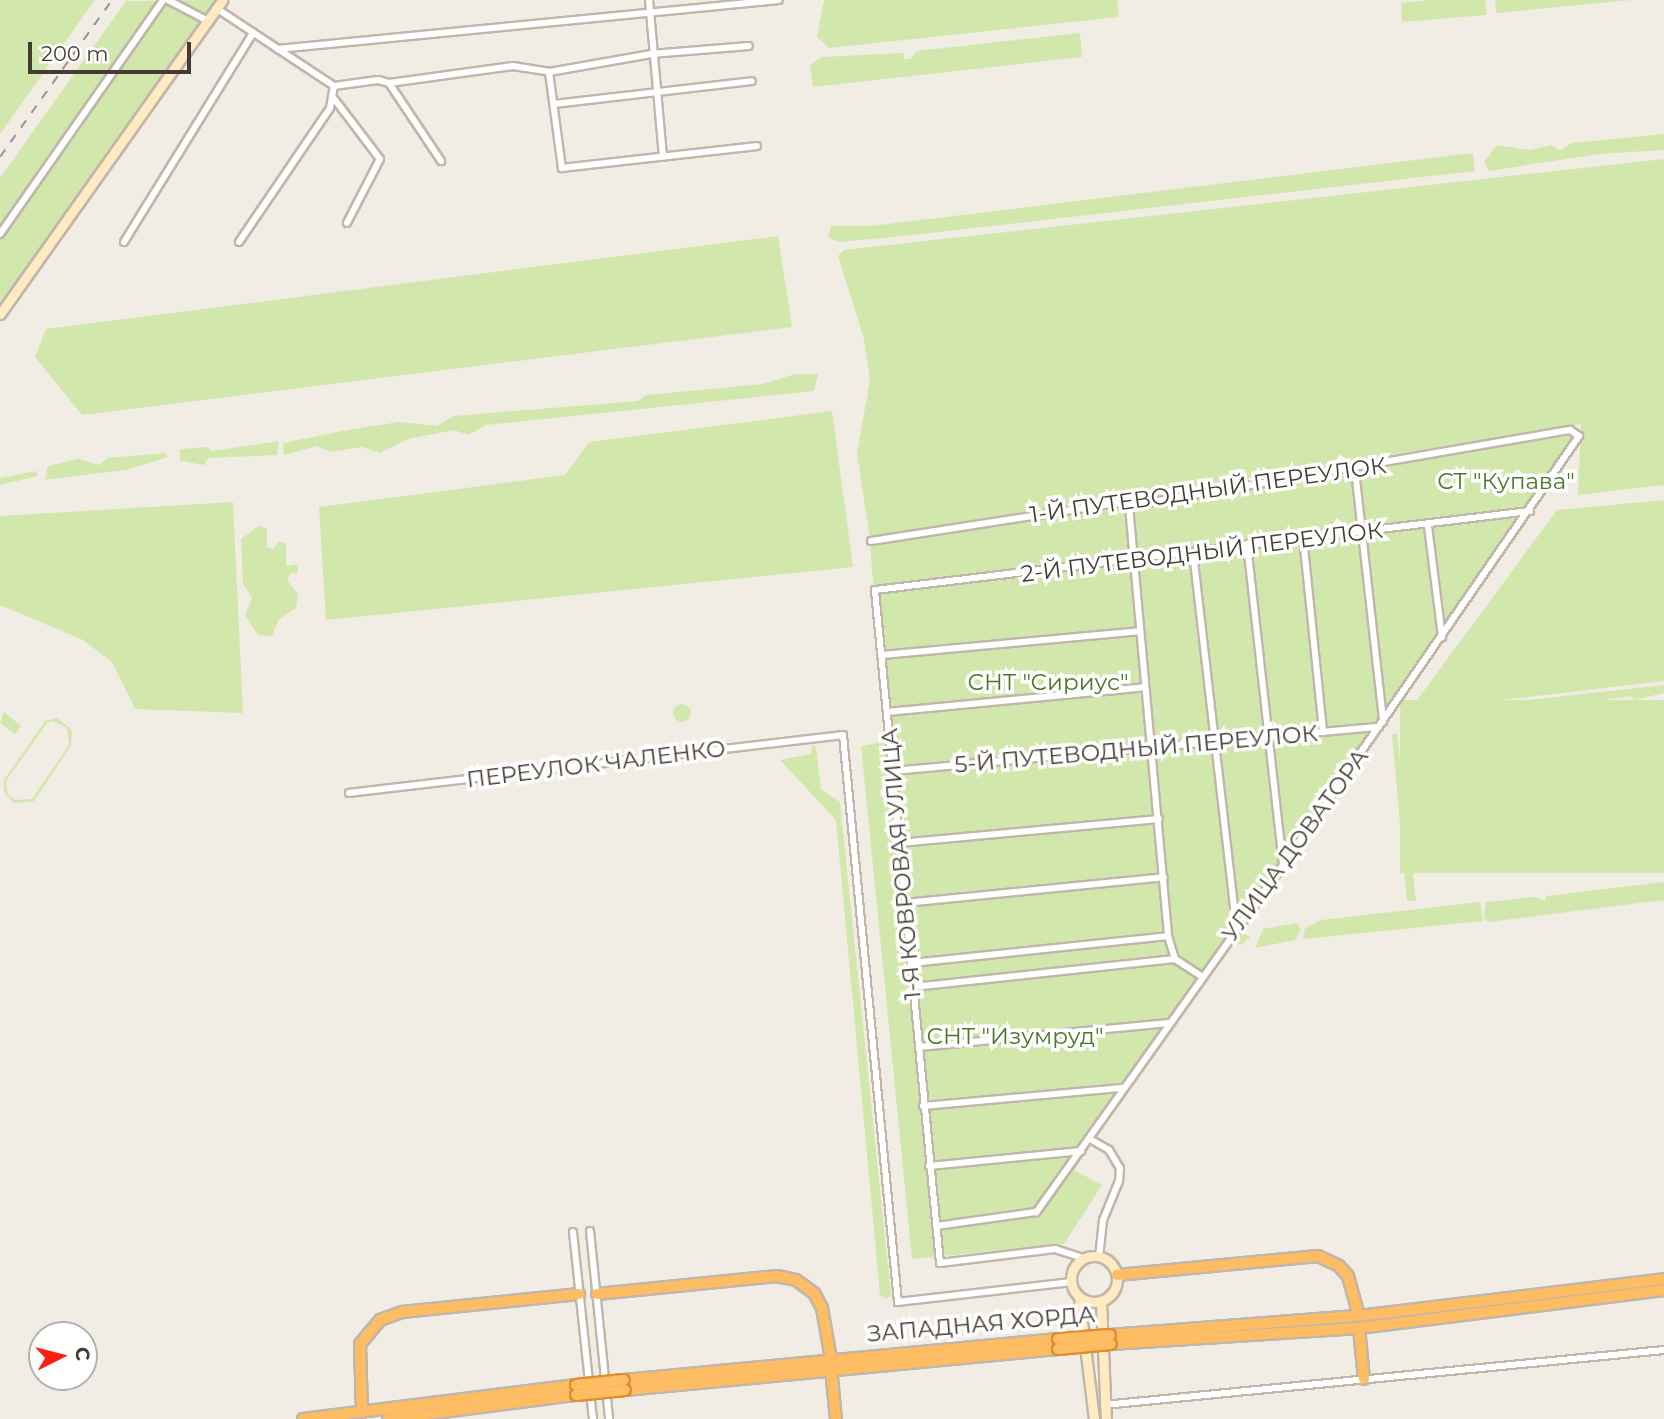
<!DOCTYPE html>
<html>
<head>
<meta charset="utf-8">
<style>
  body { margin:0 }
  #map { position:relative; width:1664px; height:1419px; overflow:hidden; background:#f2ede4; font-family:Montserrat,sans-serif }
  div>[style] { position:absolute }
  .green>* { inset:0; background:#d2e7ac; transform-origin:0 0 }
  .round { border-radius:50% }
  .roads { filter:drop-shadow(2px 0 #c0b6aa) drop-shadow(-2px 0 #c0b6aa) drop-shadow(0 2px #c0b6aa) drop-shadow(0 -2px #c0b6aa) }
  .street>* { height:6px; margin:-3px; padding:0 3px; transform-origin:3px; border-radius:3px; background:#fff }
  .secondary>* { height:9px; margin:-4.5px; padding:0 4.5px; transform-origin:4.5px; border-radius:4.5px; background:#ffeac1 }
  .secondary>.ring { margin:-4.5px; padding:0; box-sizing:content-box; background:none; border:9px solid #ffeac1; border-radius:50% }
  .highway>* { height:10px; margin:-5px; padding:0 5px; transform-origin:5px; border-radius:5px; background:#febc63 }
  .rail>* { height:2px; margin-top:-1px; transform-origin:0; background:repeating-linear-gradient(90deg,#949494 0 9px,transparent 0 18px) }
  .bridges { filter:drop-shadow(2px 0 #de8e32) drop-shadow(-2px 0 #de8e32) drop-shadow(0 2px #de8e32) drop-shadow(0 -2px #de8e32) }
  .highway-bridge>* { height:10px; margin:-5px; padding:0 5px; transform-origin:5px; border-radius:5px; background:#febc63 }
  span { translate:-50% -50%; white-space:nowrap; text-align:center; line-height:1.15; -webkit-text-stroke:7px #fff; paint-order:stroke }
  .park-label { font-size:23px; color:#4d7627 }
  .street-label { font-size:23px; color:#443c34 }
  .north { position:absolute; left:28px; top:1321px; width:70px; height:70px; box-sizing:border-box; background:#fff; border:2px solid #b4b1ae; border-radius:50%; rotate:84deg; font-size:19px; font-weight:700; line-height:28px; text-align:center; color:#443c34 }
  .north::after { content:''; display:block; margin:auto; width:24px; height:32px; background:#fb1f12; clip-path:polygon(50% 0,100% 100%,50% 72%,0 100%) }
  .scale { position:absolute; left:28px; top:42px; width:163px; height:32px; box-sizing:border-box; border:4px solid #443c34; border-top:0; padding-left:9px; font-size:21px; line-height:24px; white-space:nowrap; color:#443c34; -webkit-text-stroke:5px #fff; paint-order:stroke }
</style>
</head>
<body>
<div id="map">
  <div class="green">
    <div style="clip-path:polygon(0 0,95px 0,0 134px)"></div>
    <div style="clip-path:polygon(217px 0,195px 29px,0 306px,0 178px,126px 1px)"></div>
    <div style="clip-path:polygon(824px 0,1117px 0,1119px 17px,829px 48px,817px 37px)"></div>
    <div style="clip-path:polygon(1428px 0,1485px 0,1487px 15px,1402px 22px,1401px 3px)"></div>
    <div style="clip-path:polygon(1495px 0,1632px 0,1496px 13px)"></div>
    <div style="clip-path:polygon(1080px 33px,1082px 57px,813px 87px,810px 65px,821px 57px,904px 53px,904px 59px,910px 59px,917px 51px)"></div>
    <div style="clip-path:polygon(1664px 134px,1664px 150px,1599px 154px,1489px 171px,1484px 162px,1497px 145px,1530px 150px,1551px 145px,1560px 150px,1572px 143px)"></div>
    <div style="clip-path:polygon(1473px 153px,1475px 171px,903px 236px,839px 242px,828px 237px,831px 226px,871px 226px)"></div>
    <div style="clip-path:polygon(1664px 159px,1664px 485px,1578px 495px,1581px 424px,870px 539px,857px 453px,870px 380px,864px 339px,838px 256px,844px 250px)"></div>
    <div style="clip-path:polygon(778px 236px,792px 327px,82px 415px,35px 357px,46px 329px)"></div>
    <div style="clip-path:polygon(795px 374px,818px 374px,814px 391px,486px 425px,468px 435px,454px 430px,408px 439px,380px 453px,362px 447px,330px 452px,317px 446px,284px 455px,283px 443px,348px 430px,399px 422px,437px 426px,453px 416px,638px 401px,646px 395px,763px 384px)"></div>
    <div style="clip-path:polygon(832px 411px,853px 567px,326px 620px,319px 507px,565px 475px,589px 442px)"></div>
    <div style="clip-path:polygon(1572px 435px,1573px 447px,1240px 931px,1250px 937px,1242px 945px,1234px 943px,1235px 938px,1074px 1170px,1102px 1185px,1064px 1244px,912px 1259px,861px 746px,885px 742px,870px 543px)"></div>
    <div style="clip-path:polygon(279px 441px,277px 455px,208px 458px,204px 465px,180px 461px,180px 449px,208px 447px,211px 451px)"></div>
    <div style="clip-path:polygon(166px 453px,168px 457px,126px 470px,45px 480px,48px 466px,78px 459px,100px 465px,107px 458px)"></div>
    <div style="clip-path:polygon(36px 471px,38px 476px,0 485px,0 478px)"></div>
    <div style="clip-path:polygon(1664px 500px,1664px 681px,1409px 711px,1557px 510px)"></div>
    <div style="clip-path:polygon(233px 502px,243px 713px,135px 709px,112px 662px,83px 640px,0 605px,0 516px)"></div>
    <div style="clip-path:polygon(259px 526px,267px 528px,267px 547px,273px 549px,279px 541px,286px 544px,286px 566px,298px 564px,297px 574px,290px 573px,287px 580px,298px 594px,296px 608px,279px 619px,272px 636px,258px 635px,245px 615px,252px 598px,243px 584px,241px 539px)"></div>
    <div style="clip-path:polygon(1664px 685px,1664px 693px,1635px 700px,1631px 696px,1450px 721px,1445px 717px,1402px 727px,1400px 721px,1406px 716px,1457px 708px)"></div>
    <div style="left:1664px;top:700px;width:173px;height:264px;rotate:90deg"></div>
    <div class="round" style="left:673px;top:704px;width:18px;height:18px"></div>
    <div style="clip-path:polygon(4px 712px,21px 726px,15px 734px,0 723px)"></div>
    <div style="clip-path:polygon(evenodd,57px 718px,72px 730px,71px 746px,34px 801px,14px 803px,4px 792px,4px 780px,45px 721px,57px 718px,53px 721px,67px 728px,69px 745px,32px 799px,15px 800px,8px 794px,6px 781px,47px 723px,53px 721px)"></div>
    <div style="clip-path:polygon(1392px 734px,1397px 734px,1416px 901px,1407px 901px)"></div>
    <div style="clip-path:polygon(812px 744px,816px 746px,821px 789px,840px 802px,891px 1296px,886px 1299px,880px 1295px,836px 820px,780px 760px,811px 754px)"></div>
    <div style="clip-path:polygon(1664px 882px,1664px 900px,1489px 922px,1484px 918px,1486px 902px,1535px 897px,1545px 901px,1546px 896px)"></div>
    <div style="clip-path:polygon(1480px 902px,1483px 921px,1303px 939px,1305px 928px,1321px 920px)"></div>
    <div style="clip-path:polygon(1296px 923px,1301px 929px,1295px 940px,1255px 948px,1263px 929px)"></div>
  </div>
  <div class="roads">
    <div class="street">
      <div style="left:168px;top:0;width:45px;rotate:27.7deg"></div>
      <div style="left:649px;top:0;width:157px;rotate:84.9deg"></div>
      <div style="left:216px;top:8px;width:141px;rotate:33.5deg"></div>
      <div style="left:278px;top:49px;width:503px;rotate:-5.59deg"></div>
      <div style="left:549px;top:72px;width:97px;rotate:82.3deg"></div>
      <div style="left:562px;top:168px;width:196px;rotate:-6.4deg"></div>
      <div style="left:389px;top:83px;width:125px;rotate:-7.8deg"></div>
      <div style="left:513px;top:66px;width:36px;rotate:9deg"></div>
      <div style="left:549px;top:72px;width:104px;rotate:-10deg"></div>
      <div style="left:651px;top:54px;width:98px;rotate:-4.7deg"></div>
      <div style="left:334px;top:86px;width:44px;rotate:-7.8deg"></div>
      <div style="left:378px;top:80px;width:11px;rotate:15deg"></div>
      <div style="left:389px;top:83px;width:94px;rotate:56.3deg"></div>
      <div style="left:332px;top:96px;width:79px;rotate:52.7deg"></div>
      <div style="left:380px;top:159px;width:72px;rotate:117.3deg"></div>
      <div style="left:554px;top:104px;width:199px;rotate:-6.6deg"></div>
      <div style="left:0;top:234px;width:285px;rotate:-55.1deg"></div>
      <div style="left:124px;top:242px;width:246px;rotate:-58.3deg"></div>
      <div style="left:239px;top:242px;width:162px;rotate:-55.8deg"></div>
      <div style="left:330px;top:108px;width:22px;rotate:-80deg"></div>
      <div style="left:1355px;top:470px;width:253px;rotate:83.6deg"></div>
      <div style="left:1129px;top:506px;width:432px;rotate:84.8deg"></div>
      <div style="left:1168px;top:936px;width:24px;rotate:73deg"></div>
      <div style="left:1175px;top:959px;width:31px;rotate:33deg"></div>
      <div style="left:1428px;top:526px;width:112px;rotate:82.8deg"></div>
      <div style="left:1303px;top:537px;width:196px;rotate:84.1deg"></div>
      <div style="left:871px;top:541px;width:248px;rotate:-8.8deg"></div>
      <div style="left:1116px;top:503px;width:13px;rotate:13deg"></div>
      <div style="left:1129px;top:506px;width:448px;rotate:-9.8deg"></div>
      <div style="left:1570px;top:430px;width:11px;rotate:34deg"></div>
      <div style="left:1579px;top:436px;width:521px;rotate:124.6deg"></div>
      <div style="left:1283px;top:865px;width:426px;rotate:125.4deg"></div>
      <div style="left:1036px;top:1212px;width:101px;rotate:172deg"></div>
      <div style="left:1247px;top:544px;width:323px;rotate:83.6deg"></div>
      <div style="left:1193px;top:552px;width:376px;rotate:83.4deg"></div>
      <div style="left:882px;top:655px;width:258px;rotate:-5.3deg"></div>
      <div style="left:887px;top:712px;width:259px;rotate:-5.5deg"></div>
      <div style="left:893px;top:771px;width:488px;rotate:-5.2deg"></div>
      <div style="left:349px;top:793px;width:497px;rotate:-6.7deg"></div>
      <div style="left:843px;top:735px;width:570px;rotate:84.46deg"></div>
      <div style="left:898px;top:1302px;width:174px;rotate:-6.6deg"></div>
      <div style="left:899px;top:843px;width:261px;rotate:-5.3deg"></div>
      <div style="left:905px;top:903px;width:260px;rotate:-5.7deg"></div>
      <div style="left:912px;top:963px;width:257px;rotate:-6deg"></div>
      <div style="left:913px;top:987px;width:263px;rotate:-6.1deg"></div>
      <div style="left:919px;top:1047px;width:251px;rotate:-5.5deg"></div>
      <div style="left:923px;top:1106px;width:200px;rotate:-5.2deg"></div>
      <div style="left:1090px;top:1139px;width:22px;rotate:30deg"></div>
      <div style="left:1109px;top:1150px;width:21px;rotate:59deg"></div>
      <div style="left:1120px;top:1168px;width:13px;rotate:94deg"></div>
      <div style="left:1119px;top:1181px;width:42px;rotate:112.3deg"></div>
      <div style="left:1103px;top:1220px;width:36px;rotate:96deg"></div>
      <div style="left:929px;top:1166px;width:153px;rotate:-5.6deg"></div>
      <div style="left:590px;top:1231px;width:189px;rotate:84.2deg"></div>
      <div style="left:573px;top:1232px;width:188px;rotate:83.9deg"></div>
      <div style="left:1083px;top:1258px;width:29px;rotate:-162deg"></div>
      <div style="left:1055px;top:1249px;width:116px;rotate:173.1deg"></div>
      <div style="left:940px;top:1263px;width:676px;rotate:-95.52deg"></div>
      <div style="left:875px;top:590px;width:660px;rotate:-6.88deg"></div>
      <div style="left:1104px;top:1405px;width:563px;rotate:-5.61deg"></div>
    </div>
    <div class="secondary">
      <div style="left:0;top:314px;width:385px;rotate:-54.7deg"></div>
      <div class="ring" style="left:1071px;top:1256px;width:37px;height:37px"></div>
      <div style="left:1079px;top:1297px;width:123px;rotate:83deg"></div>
      <div style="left:1101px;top:1301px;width:118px;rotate:87.6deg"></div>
    </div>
    <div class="highway">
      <div style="left:1117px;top:1275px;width:202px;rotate:-5.4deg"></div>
      <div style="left:1318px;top:1256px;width:23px;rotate:25deg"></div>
      <div style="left:1339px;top:1266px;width:13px;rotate:48deg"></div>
      <div style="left:1348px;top:1276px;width:41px;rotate:74.6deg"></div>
      <div style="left:597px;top:1294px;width:181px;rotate:-5.7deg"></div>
      <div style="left:777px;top:1276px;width:19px;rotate:12deg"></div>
      <div style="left:796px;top:1280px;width:22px;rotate:36deg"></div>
      <div style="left:814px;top:1293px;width:17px;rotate:62deg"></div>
      <div style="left:822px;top:1308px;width:52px;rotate:80deg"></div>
      <div style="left:1359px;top:1328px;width:51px;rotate:84.4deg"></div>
      <div style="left:1110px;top:1335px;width:250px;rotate:-4.4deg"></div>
      <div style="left:1359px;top:1316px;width:307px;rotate:-6.9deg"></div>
      <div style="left:1111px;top:1344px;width:249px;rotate:-3.7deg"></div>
      <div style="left:1359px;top:1328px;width:307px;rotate:-7.1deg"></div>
      <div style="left:831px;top:1368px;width:51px;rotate:84.4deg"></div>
      <div style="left:624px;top:1380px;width:436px;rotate:-5.4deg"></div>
      <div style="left:625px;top:1390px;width:435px;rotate:-5.4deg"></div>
      <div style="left:362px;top:1412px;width:68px;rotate:-91.7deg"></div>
      <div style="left:360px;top:1344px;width:31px;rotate:-50deg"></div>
      <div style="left:380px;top:1320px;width:23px;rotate:-20deg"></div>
      <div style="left:402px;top:1312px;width:178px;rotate:-5.8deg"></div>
      <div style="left:303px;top:1419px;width:275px;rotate:-7.1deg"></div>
      <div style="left:388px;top:1419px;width:190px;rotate:-7.3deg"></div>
    </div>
  </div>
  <div class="rail">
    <div style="left:0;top:157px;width:193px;rotate:-54.5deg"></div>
  </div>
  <div class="bridges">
    <div class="highway-bridge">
      <div style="left:1058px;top:1339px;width:52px;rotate:-4.4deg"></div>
      <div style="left:1058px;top:1349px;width:53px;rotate:-5.4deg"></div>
      <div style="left:576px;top:1385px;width:48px;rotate:-5.9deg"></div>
      <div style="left:576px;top:1395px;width:49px;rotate:-5.8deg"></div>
    </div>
  </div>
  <div class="park-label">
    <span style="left:1506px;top:481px">СТ "Купава"</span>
    <span style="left:1048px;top:682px">СНТ "Сириус"</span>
    <span style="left:1015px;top:1036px">СНТ "Изумруд"</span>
  </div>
  <div class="street-label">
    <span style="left:1208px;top:490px;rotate:-8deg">1-Й ПУТЕВОДНЫЙ ПЕРЕУЛОК</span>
    <span style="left:1202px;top:552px;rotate:-7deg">2-Й ПУТЕВОДНЫЙ ПЕРЕУЛОК</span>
    <span style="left:1136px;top:749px;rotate:-5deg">5-Й ПУТЕВОДНЫЙ ПЕРЕУЛОК</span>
    <span style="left:596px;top:764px;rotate:-7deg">ПЕРЕУЛОК ЧАЛЕНКО</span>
    <span style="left:1295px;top:845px;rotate:-54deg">УЛИЦА ДОВАТОРА</span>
    <span style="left:901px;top:864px;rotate:-95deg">1-Я КОВРОВАЯ УЛИЦА</span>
    <span style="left:981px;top:1324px;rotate:-5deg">ЗАПАДНАЯ ХОРДА</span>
  </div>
  <div class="north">С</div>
  <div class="scale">200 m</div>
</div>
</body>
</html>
